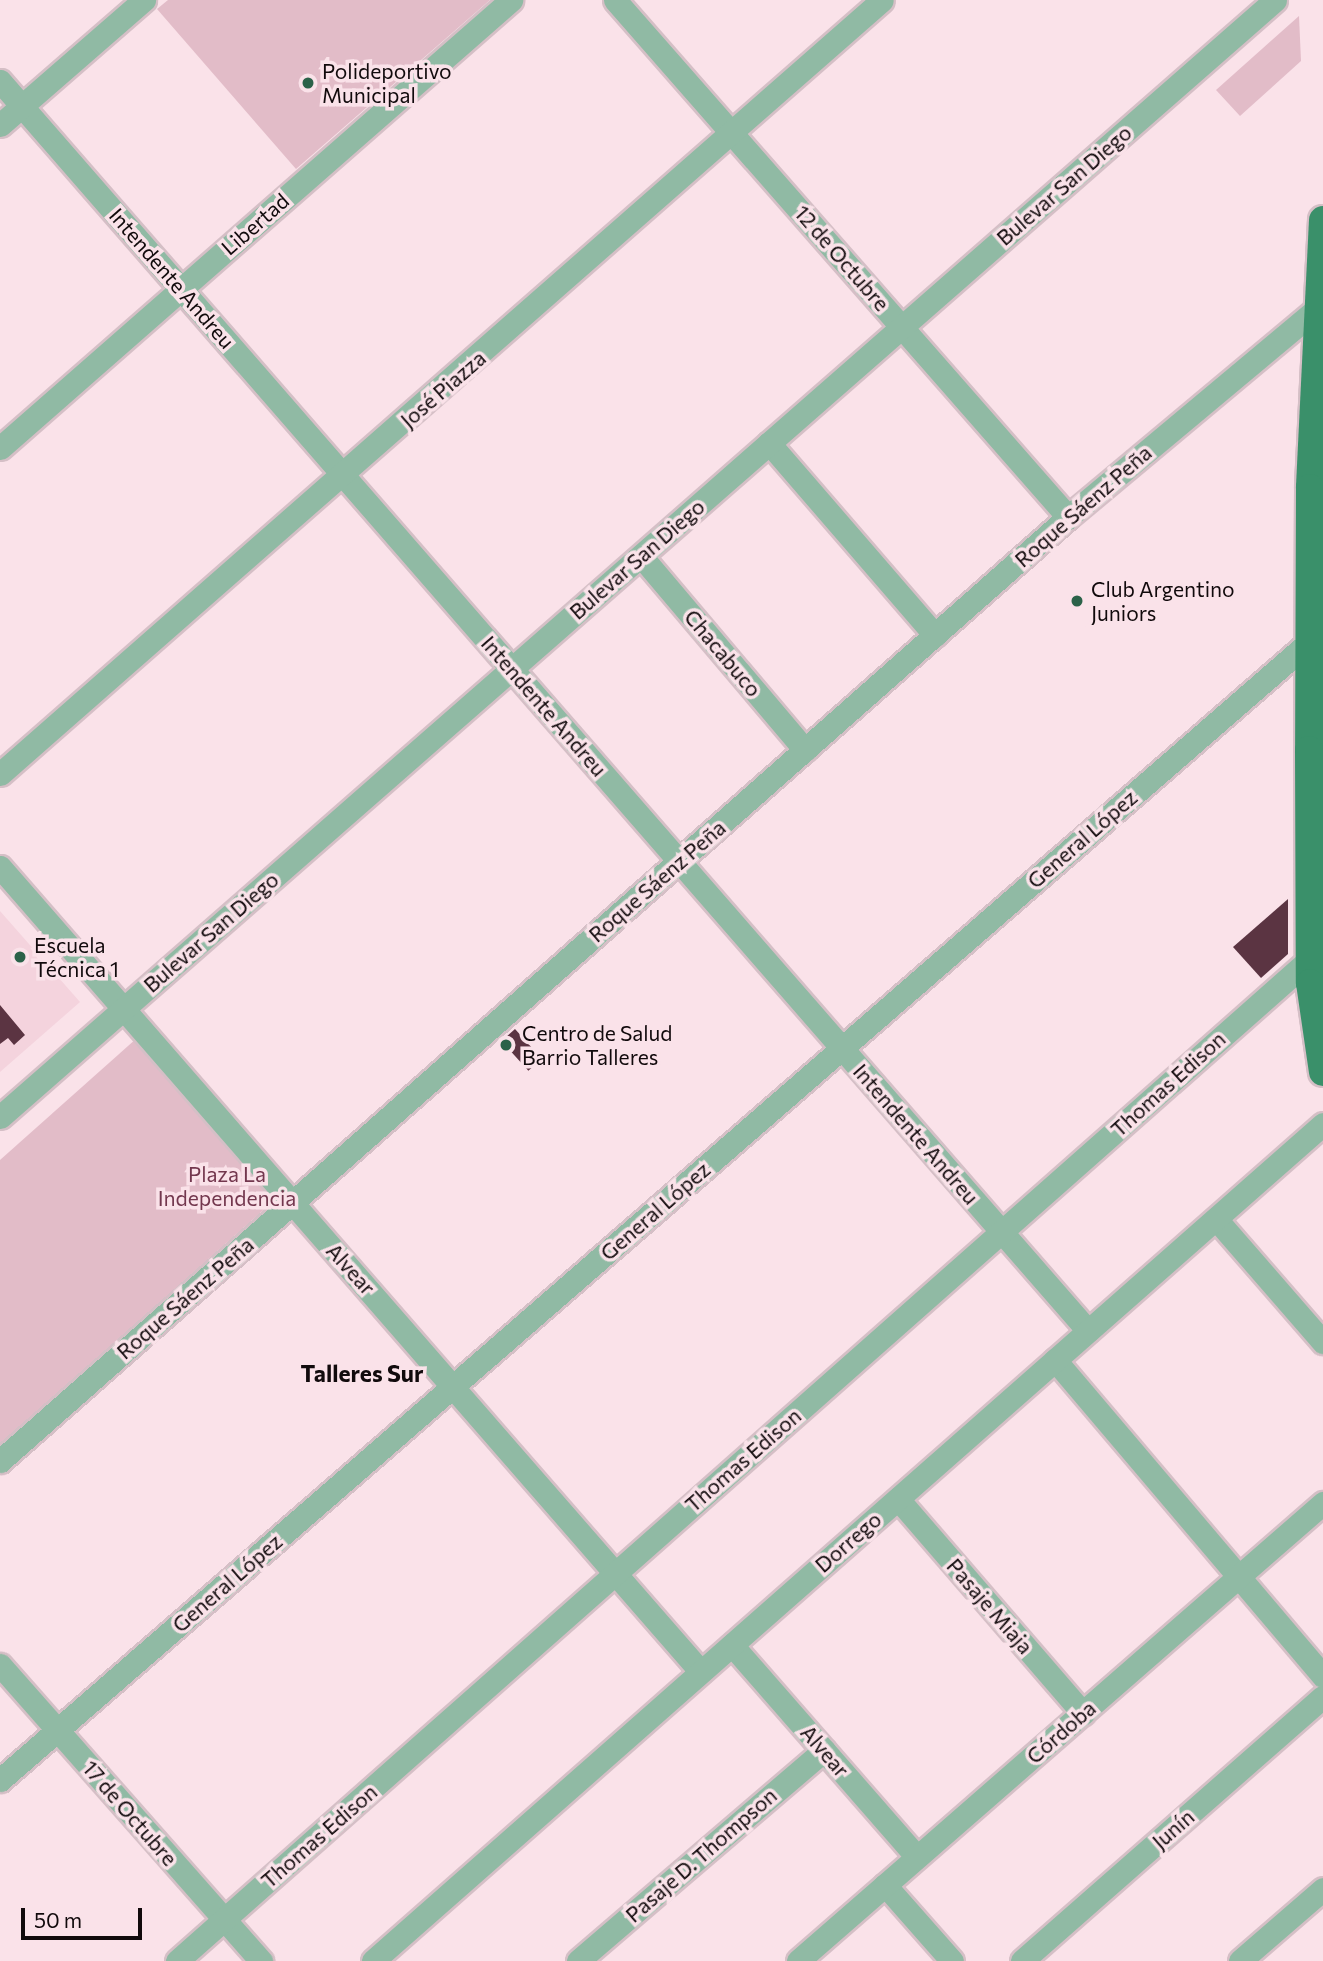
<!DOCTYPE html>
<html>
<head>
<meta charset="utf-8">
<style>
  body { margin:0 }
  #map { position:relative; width:1323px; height:1961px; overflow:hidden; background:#fae2e9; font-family:Commissioner,sans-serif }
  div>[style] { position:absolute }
  .built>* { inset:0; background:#f4d3dd }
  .green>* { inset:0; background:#e2bcc8 }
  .building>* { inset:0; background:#5b3442; transform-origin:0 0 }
  .roads { filter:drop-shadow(2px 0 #d5bfc6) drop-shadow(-2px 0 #d5bfc6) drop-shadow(0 2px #d5bfc6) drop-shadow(0 -2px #d5bfc6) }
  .minor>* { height:23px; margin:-11.5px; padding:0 11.5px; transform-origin:11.5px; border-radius:11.5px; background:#90baa4 }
  .major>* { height:28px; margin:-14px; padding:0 14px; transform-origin:14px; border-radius:14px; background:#3a906a }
  .dots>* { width:19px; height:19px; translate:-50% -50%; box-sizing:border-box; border:4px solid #fae2e9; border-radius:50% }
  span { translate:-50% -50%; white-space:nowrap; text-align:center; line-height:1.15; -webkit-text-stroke:7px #fae2e9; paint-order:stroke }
  .poi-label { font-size:21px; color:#110a0c }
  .left { translate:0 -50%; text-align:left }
  .street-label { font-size:21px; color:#110a0c }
  .park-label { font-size:21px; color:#73374e }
  .neighbourhood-label { font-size:23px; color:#110a0c; font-weight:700 }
  .scale { position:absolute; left:21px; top:1908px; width:121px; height:32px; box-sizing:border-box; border:4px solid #110a0c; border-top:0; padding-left:9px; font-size:21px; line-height:24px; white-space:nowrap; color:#110a0c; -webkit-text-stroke:5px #fae2e9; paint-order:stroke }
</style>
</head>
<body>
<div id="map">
  <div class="built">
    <div style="clip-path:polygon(0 911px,80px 1002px,0 1072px)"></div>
  </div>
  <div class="green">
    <div style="clip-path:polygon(168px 0,490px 0,296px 169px,157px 9px)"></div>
    <div style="clip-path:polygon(1299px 16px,1301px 61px,1240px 116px,1216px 90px)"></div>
    <div style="clip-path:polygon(137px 1038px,278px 1197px,0 1445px,0 1160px)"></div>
  </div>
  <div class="building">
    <div style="clip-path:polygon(1288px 899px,1288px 954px,1261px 978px,1233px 947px)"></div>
    <div style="clip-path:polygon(0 1005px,25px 1035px,14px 1045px,8px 1038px,0 1044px)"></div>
    <div style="left:515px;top:1029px;width:40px;height:18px;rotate:48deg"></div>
  </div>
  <div class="roads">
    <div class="minor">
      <div style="left:615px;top:0;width:687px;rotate:48.77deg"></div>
      <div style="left:0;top:81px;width:1657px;rotate:48.96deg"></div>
      <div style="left:0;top:125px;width:191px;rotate:-41deg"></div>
      <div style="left:769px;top:443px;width:254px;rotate:49.2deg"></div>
      <div style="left:0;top:448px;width:680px;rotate:-41.24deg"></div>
      <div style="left:641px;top:556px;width:254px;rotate:49.8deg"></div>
      <div style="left:0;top:774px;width:1173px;rotate:-41.27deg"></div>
      <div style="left:0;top:867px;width:1067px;rotate:48.95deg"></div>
      <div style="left:0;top:1117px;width:1695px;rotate:-41.22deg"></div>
      <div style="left:1216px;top:1219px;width:163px;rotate:49deg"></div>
      <div style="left:1055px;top:1360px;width:414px;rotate:49.7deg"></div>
      <div style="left:0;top:1461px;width:1425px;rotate:-41.47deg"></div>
      <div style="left:1068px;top:517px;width:327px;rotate:-39.9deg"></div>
      <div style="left:898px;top:1499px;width:283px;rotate:49.2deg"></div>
      <div style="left:732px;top:1645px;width:281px;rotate:48.9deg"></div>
      <div style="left:0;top:1665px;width:395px;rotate:48.6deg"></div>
      <div style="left:0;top:1780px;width:1735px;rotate:-41deg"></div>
      <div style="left:885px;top:1885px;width:101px;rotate:48.6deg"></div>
      <div style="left:177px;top:1961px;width:1513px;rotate:-41.49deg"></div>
      <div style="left:373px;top:1961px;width:1266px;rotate:-41.38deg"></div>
      <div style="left:578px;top:1961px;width:324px;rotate:-40.6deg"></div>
      <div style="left:798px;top:1961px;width:697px;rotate:-41.1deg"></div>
      <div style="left:1022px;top:1961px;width:400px;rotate:-41.3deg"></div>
      <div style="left:1240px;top:1961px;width:110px;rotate:-40.9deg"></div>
    </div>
    <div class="major">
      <div style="left:1323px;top:220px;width:268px;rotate:92.8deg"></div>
      <div style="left:1310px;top:488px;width:262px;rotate:90.2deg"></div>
      <div style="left:1309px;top:750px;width:233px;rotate:89.8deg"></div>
      <div style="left:1310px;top:983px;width:90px;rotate:81.7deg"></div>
    </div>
  </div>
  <div class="dots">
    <div style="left:308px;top:83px;background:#2b6249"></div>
    <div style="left:1077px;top:601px;background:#2b6249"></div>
    <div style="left:20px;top:957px;background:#2b6249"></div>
    <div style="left:506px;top:1045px;background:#2b6249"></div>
  </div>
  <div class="poi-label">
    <span class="left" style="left:322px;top:83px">Polideportivo<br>Municipal</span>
    <span class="left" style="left:1091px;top:601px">Club Argentino<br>Juniors</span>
    <span class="left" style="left:34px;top:957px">Escuela<br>Técnica 1</span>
    <span class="left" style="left:522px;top:1045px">Centro de Salud<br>Barrio Talleres</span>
  </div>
  <div class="street-label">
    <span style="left:1064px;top:185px;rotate:-41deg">Bulevar San Diego</span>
    <span style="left:255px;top:224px;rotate:-41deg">Libertad</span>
    <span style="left:842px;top:258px;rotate:49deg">12 de Octubre</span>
    <span style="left:172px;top:278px;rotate:49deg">Intendente Andreu</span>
    <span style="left:443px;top:389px;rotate:-41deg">José Piazza</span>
    <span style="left:1083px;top:506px;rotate:-41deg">Roque Sáenz Peña</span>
    <span style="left:637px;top:559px;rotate:-41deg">Bulevar San Diego</span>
    <span style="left:723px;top:653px;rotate:50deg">Chacabuco</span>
    <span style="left:544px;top:706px;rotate:49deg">Intendente Andreu</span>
    <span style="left:1082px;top:839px;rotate:-41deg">General López</span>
    <span style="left:657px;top:881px;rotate:-41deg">Roque Sáenz Peña</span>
    <span style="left:211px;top:932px;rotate:-41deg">Bulevar San Diego</span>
    <span style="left:1168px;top:1084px;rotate:-42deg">Thomas Edison</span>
    <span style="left:916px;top:1134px;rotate:49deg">Intendente Andreu</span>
    <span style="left:655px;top:1211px;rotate:-41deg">General López</span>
    <span style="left:351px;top:1269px;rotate:48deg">Alvear</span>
    <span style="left:185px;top:1298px;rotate:-41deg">Roque Sáenz Peña</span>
    <span style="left:743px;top:1460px;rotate:-41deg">Thomas Edison</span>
    <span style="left:848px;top:1542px;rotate:-41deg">Dorrego</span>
    <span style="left:227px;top:1583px;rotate:-41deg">General López</span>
    <span style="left:990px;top:1606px;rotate:49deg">Pasaje Miaja</span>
    <span style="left:1061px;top:1732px;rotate:-41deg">Córdoba</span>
    <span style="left:825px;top:1751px;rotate:49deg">Alvear</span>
    <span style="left:130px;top:1813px;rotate:49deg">17 de Octubre</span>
    <span style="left:1173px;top:1829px;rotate:-41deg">Junín</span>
    <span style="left:319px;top:1836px;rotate:-41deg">Thomas Edison</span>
    <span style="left:701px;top:1855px;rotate:-41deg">Pasaje D. Thompson</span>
  </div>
  <div class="park-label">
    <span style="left:227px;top:1186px">Plaza La<br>Independencia</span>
  </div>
  <div class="neighbourhood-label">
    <span style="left:362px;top:1373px">Talleres Sur</span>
  </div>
  <div class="scale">50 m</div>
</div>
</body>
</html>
